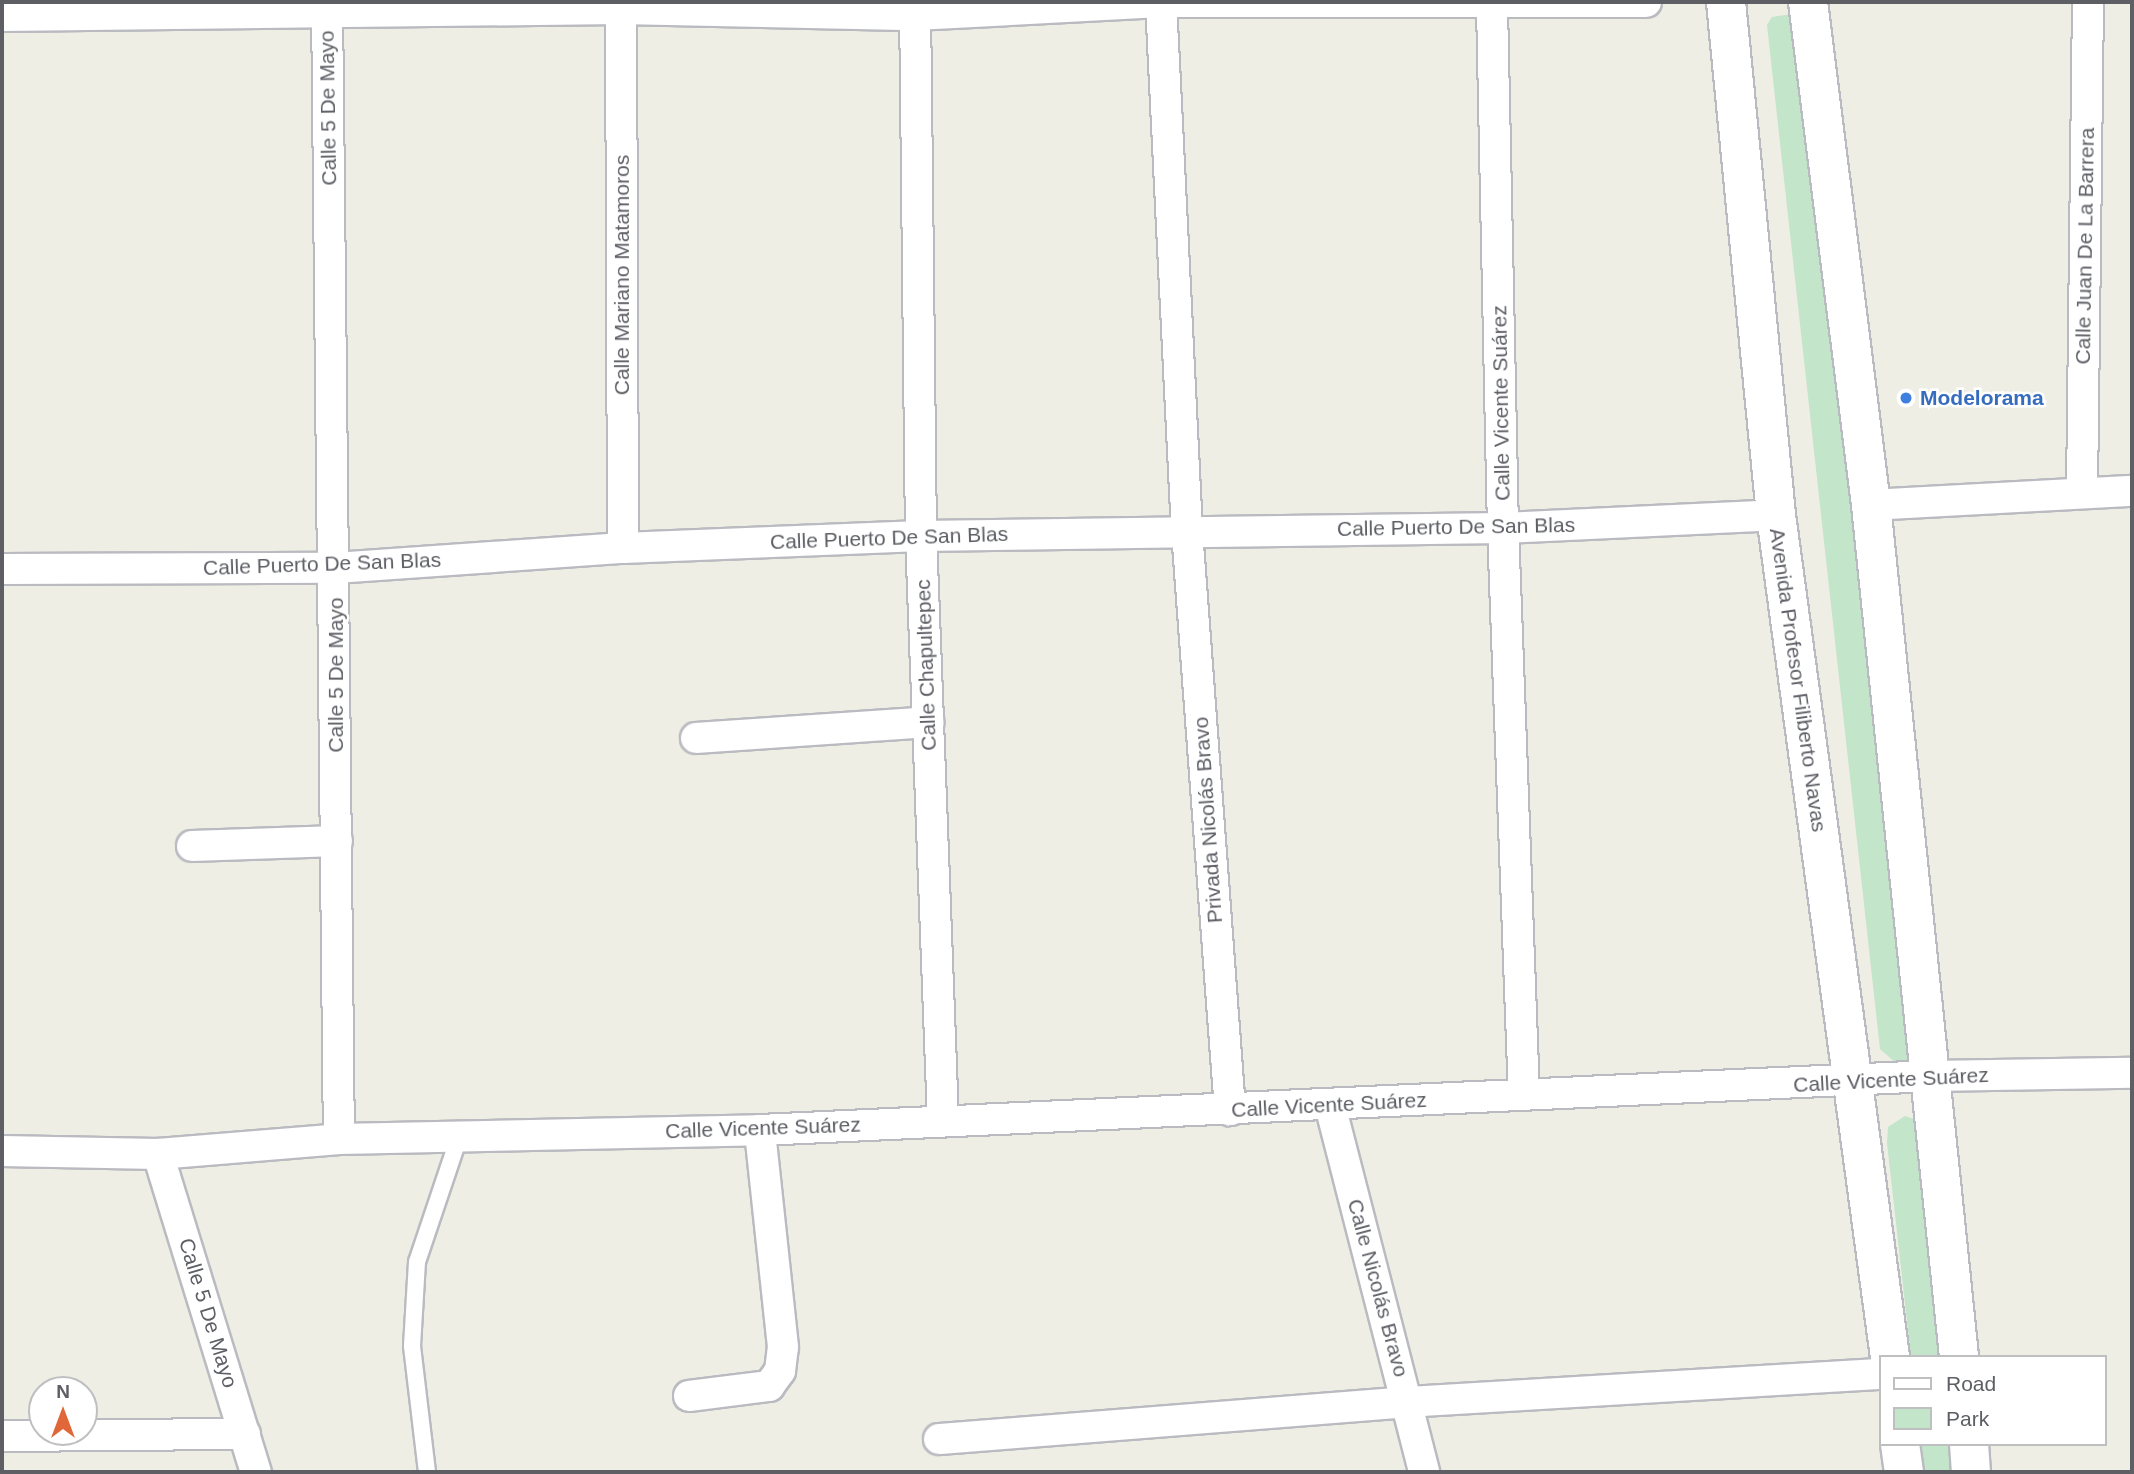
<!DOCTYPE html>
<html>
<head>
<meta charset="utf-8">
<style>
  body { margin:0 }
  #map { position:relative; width:2134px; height:1474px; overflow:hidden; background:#eeeee5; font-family:Helvetica,sans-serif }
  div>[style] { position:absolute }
  .green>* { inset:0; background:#c3e5c9 }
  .roads { filter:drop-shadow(2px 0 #babbc0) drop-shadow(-2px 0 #babbc0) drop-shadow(0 2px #babbc0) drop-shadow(0 -2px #babbc0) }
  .lane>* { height:16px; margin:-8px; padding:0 8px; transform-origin:8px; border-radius:8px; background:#fff }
  .street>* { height:30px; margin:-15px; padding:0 15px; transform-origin:15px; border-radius:15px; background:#fff }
  .secondary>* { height:38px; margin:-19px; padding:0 19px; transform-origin:19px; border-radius:19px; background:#fff }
  .dots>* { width:19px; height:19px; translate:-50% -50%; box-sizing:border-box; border:4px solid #fff; border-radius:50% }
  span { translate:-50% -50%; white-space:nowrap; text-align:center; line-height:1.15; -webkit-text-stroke:5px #fff; paint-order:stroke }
  .street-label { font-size:21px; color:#5d5f65 }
  .shop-label { font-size:21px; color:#366cbe; font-weight:700 }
  .left { translate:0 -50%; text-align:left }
  .frame { position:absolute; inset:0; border:4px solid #5d5f65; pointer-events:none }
  .legend { position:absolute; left:1879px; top:1355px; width:228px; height:91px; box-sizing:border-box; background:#fff; border:2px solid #bebfc1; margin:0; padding:9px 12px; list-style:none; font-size:21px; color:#5d5f65 }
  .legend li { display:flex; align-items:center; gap:14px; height:35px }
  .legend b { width:35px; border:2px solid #bebfc1 }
  .north { position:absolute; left:28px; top:1376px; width:70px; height:70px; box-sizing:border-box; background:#fff; border:2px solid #bebfc1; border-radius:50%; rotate:0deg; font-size:19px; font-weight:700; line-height:28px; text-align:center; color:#5d5f65 }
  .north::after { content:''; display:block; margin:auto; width:24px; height:32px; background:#e06739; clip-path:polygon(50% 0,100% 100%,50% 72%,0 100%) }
</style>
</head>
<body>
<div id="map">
  <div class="green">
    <div style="clip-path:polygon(1792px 14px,1804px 29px,1916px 1056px,1909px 1064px,1896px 1063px,1880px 1049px,1767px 25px,1772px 17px)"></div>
    <div style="clip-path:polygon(1905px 1116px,1917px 1120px,1944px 1357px,1911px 1357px,1887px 1143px,1888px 1127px)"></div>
    <div style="clip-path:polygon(1920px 1444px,1954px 1444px,1957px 1472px,1923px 1472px)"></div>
  </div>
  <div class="roads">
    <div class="lane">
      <div style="left:427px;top:1472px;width:127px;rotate:-96.8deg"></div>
      <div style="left:412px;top:1346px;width:84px;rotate:-86.6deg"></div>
      <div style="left:417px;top:1262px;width:132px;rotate:-71.4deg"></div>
    </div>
    <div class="street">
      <div style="left:327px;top:2px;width:1137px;rotate:89.4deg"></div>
      <div style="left:621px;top:2px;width:546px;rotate:89.79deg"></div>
      <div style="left:915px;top:2px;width:534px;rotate:89.36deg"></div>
      <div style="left:921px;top:536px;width:583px;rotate:87.84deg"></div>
      <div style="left:1161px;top:2px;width:530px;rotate:87.19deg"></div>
      <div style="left:1187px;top:531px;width:581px;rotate:85.75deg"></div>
      <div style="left:1492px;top:5px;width:523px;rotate:88.8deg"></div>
      <div style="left:1503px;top:528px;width:567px;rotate:87.88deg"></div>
      <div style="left:2px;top:16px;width:619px;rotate:-0.65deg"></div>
      <div style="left:621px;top:9px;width:294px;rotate:1.2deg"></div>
      <div style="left:915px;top:15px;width:246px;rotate:-3deg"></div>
      <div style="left:1161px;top:2px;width:485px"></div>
      <div style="left:2082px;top:491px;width:489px;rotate:-89.3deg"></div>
      <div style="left:1871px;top:505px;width:261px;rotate:-3.1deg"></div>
      <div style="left:2px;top:569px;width:333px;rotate:-0.2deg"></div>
      <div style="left:335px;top:568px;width:289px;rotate:-4deg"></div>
      <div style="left:623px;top:548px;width:298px;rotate:-2.3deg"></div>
      <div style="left:921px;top:536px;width:582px;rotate:-0.79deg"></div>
      <div style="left:1503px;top:528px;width:273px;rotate:-2.7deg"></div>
      <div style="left:696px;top:738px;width:233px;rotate:-3.9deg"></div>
      <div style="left:192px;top:846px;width:145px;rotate:-2deg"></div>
      <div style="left:1330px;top:1105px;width:379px;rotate:75.6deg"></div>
      <div style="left:2px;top:1151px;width:156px;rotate:1.1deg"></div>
      <div style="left:158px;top:1154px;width:182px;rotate:-4.7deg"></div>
      <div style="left:339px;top:1139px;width:421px;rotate:-1.2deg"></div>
      <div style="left:760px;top:1130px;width:1171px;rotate:-2.64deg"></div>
      <div style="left:1930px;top:1076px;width:202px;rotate:-0.9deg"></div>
      <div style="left:158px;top:1154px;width:333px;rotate:72.9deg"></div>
      <div style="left:689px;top:1396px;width:81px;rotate:-7.1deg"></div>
      <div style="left:769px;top:1386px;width:19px;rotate:-54deg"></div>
      <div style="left:780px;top:1371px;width:24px;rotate:-83deg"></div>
      <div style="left:783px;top:1347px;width:218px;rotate:-96.1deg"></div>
      <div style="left:2px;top:1436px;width:243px;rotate:-0.5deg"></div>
      <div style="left:939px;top:1439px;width:469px;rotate:-4.5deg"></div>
      <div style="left:1407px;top:1402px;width:474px;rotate:-3.4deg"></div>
    </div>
    <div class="secondary">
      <div style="left:1726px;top:2px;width:515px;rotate:84.43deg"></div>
      <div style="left:1776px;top:515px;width:850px;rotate:82.29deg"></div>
      <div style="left:1808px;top:2px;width:507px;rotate:82.86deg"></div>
      <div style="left:1871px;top:505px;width:857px;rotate:84.1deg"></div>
      <div style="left:1900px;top:1444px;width:28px;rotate:82deg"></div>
      <div style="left:1969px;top:1444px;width:28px;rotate:86deg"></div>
    </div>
  </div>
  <div class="dots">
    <div style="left:1906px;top:398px;background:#3f7fe0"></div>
  </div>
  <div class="street-label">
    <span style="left:328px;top:108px;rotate:-91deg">Calle 5 De Mayo</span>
    <span style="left:2085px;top:246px;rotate:-89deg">Calle Juan De La Barrera</span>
    <span style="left:622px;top:275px;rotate:-90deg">Calle Mariano Matamoros</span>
    <span style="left:1501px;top:403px;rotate:-91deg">Calle Vicente Suárez</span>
    <span style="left:1456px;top:527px;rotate:-1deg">Calle Puerto De San Blas</span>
    <span style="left:889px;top:538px;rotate:-2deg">Calle Puerto De San Blas</span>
    <span style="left:322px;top:564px;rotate:-2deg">Calle Puerto De San Blas</span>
    <span style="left:926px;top:665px;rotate:-92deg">Calle Chapultepec</span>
    <span style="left:336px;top:675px;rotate:-90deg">Calle 5 De Mayo</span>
    <span style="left:1798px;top:680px;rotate:82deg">Avenida Profesor Filiberto Navas</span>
    <span style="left:1208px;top:820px;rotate:-94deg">Privada Nicolás Bravo</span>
    <span style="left:1891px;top:1080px;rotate:-3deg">Calle Vicente Suárez</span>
    <span style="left:1329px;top:1105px;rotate:-3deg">Calle Vicente Suárez</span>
    <span style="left:763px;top:1128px;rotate:-2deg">Calle Vicente Suárez</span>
    <span style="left:1378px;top:1288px;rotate:75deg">Calle Nicolás Bravo</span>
    <span style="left:208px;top:1313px;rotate:73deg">Calle 5 De Mayo</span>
  </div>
  <div class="shop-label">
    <span class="left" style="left:1920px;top:398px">Modelorama</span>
  </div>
  <div class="frame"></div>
  <ul class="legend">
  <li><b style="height:9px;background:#fff"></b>Road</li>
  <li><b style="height:19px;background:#c3e5c9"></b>Park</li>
  </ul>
  <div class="north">N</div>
</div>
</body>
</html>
